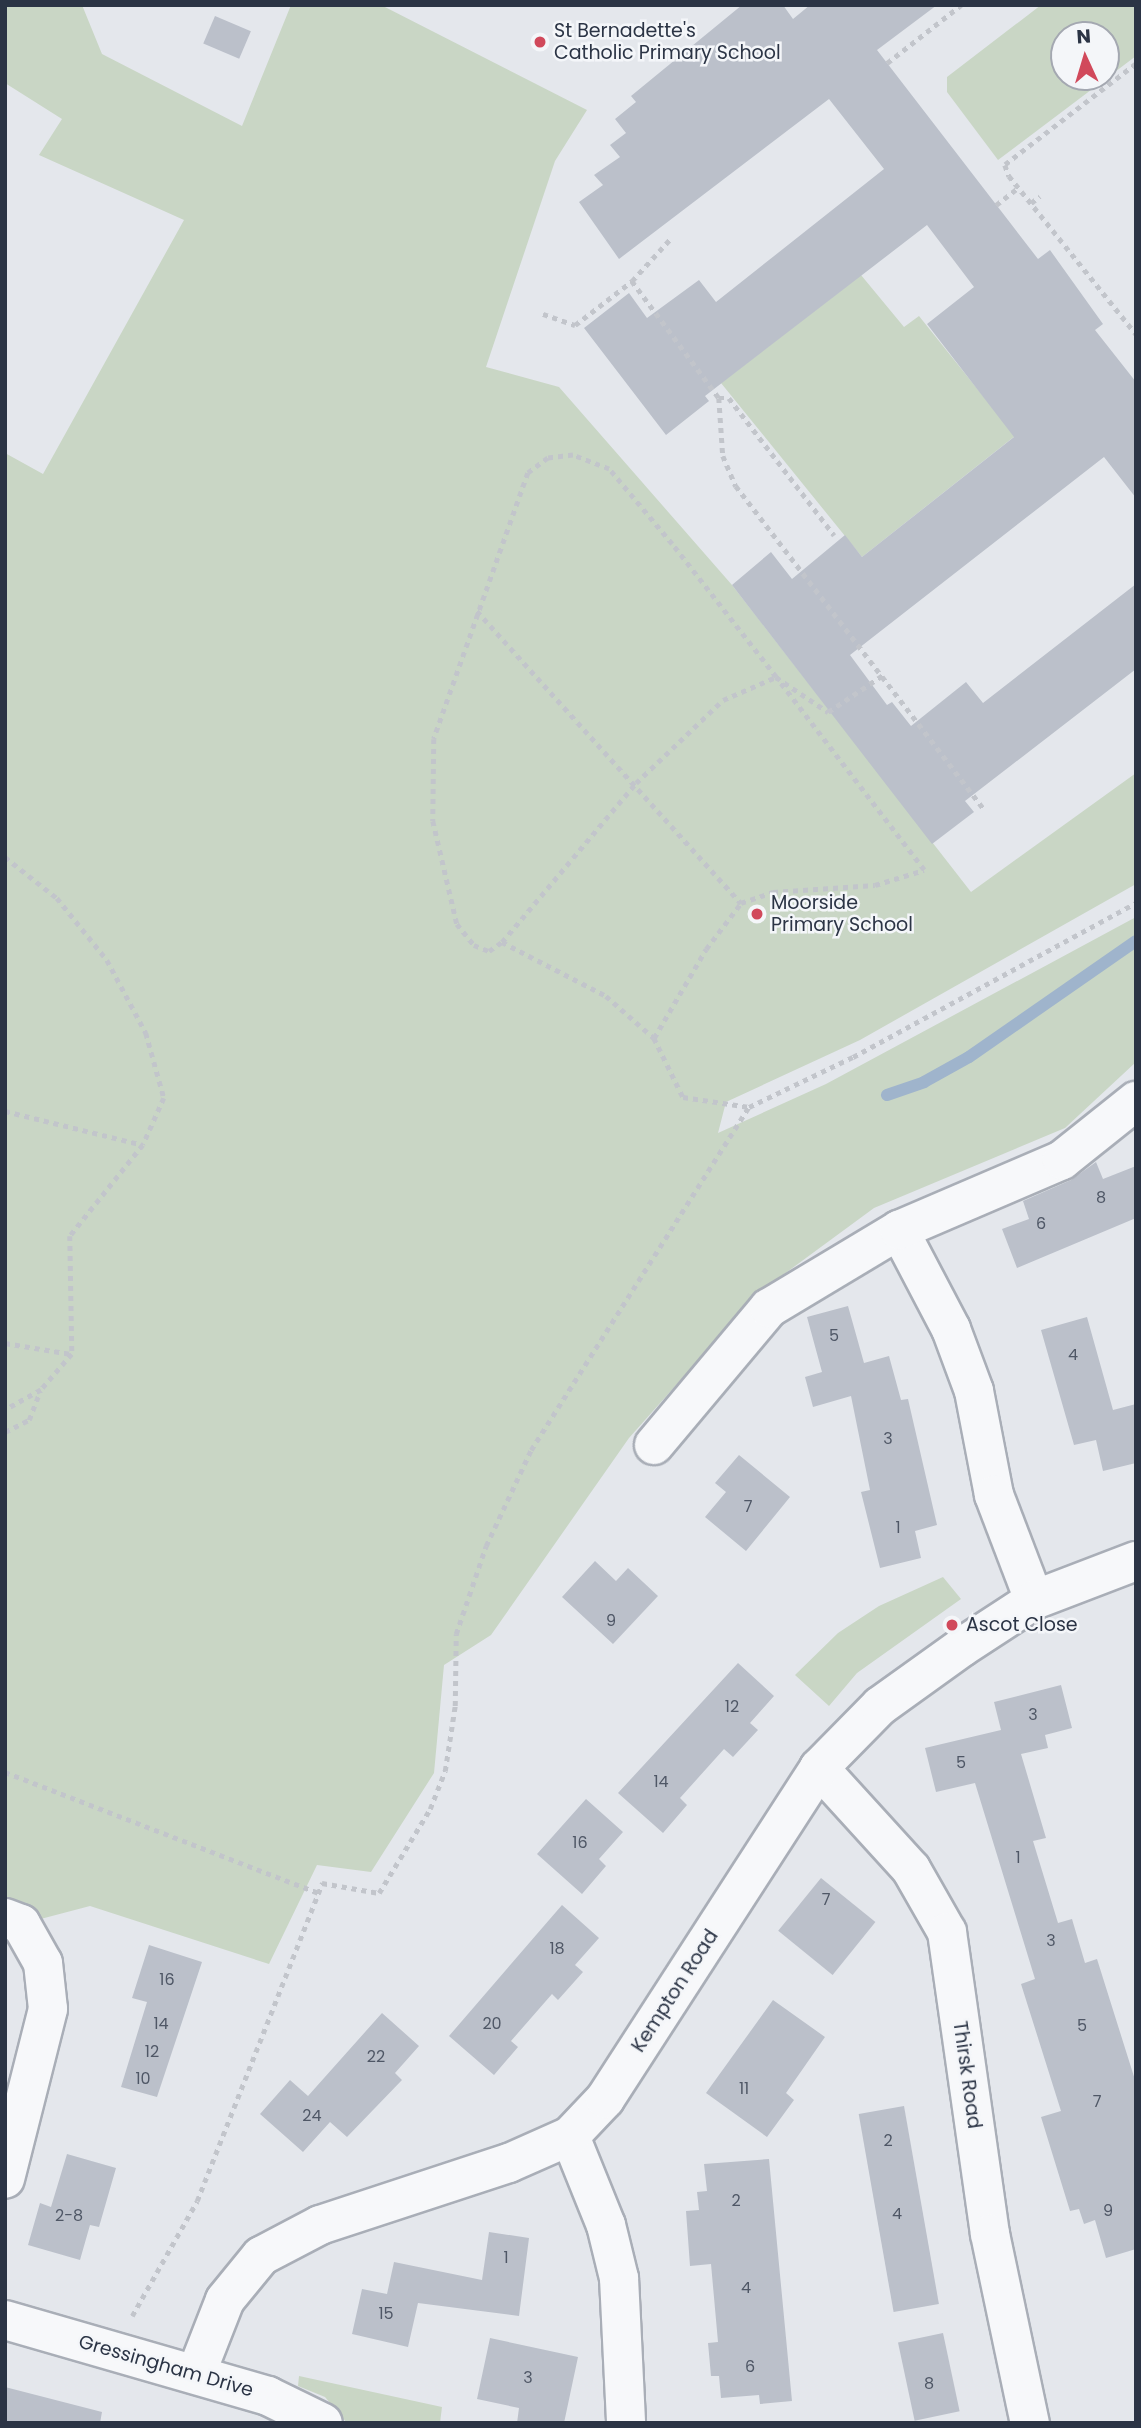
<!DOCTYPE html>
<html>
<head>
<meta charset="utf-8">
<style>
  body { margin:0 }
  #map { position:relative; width:1141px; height:2428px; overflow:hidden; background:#e4e7ec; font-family:Poppins,sans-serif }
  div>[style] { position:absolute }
  .green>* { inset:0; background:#c9d6c5 }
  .stream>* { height:12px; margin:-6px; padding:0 6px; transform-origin:6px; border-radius:6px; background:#9fb4cc }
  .building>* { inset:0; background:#bbc0ca; transform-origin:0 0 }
  .path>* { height:4.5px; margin-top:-2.25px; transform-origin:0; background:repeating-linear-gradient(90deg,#c2c5cb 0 5px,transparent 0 10px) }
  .roads { filter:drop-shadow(2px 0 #a9aeb7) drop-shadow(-2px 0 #a9aeb7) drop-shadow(0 2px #a9aeb7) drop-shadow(0 -2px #a9aeb7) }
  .minor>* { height:38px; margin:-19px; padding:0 19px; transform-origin:19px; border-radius:19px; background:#f7f8fa }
  .dots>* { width:19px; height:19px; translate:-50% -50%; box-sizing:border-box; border:4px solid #f4f6f9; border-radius:50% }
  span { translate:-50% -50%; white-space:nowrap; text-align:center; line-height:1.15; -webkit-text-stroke:5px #f4f6f9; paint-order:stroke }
  .number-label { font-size:16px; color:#4f5766 }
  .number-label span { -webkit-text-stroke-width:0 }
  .poi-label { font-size:19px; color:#2b3445 }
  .left { translate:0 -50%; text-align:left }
  .street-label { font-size:19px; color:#2b3445 }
  .frame { position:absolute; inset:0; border:7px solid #2b3445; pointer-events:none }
  .north { position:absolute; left:1050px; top:21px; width:70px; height:70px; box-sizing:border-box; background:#f4f6f9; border:2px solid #a4a8b1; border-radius:50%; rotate:356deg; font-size:19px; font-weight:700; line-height:28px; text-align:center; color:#2b3445 }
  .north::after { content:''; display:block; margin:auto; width:24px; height:32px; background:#d1495b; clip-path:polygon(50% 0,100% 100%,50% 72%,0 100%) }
</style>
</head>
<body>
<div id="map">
  <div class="green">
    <div style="clip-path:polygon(5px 5px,82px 5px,102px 54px,242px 126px,291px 5px,381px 5px,587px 110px,555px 161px,486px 367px,559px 387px,732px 585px,971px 892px,1136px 773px,1136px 884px,860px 1040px,726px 1102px,718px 1133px,826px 1084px,1136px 917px,1136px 1062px,1065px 1128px,874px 1208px,757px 1294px,629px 1438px,491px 1635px,444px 1665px,434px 1773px,371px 1872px,317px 1865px,269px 1964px,90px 1906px,14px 1926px,5px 1922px,5px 453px,43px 474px,184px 220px,39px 155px,62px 119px,5px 83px)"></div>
    <div style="clip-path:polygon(evenodd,1041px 5px,1136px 5px,1136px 56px,998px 160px,947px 92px,947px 77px,1041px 5px,1064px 35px,1106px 35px,1106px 77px,1064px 77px,1064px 35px)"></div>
    <div style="clip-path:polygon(861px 275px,904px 327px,919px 316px,1015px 436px,862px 557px,721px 383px)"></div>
    <div style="clip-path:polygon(943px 1577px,961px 1599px,857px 1673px,829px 1706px,795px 1675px,838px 1633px,879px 1606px)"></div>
    <div style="clip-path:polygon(299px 2376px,442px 2407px,440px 2423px,347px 2423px,325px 2397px,298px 2386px)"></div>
  </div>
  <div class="stream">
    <div style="left:887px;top:1095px;width:39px;rotate:-19deg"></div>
    <div style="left:924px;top:1082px;width:51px;rotate:-29.1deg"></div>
    <div style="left:969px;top:1057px;width:203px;rotate:-34.8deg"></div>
  </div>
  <div class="building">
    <div style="clip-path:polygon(742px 5px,783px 5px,793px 19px,810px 5px,937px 5px,877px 50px,1038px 259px,1050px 250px,1103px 324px,1095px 330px,1136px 382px,1136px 498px,1104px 457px,850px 655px,887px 705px,892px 702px,911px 726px,966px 682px,983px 703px,1136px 584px,1136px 669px,965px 801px,974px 812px,932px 844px,732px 585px,771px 552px,792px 579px,845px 535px,862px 557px,1014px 437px,927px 324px,974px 287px,927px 225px,705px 396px,709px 401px,666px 435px,584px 328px,629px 293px,647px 318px,699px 280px,716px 302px,884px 169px,829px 99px,619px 259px,579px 202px,603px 185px,594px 175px,620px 157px,610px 145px,626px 133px,615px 119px,636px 102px,631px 96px)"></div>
    <div style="left:215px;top:16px;width:39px;height:30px;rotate:23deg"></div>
    <div style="clip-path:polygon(1096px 1162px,1103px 1179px,1136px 1166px,1136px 1218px,1017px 1268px,1002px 1229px,1029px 1219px,1023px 1201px,1071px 1180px)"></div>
    <div style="clip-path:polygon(848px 1306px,864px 1363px,889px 1356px,901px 1400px,908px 1399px,937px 1525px,915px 1531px,921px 1558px,880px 1568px,861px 1492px,870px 1490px,851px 1396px,813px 1407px,805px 1377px,822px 1372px,807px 1317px)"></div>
    <div style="clip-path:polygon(1087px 1317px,1113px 1410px,1136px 1404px,1136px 1463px,1103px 1471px,1096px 1440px,1074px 1445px,1041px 1330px)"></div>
    <div style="clip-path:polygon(739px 1455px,790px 1497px,746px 1551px,705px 1517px,726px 1492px,715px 1483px)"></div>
    <div style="clip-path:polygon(595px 1561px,616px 1581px,628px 1568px,658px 1596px,613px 1644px,562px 1597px)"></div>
    <div style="clip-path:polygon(738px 1663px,774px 1696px,750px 1723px,758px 1730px,733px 1757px,724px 1749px,680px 1798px,687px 1805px,663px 1833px,618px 1793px)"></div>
    <div style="clip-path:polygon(1061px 1685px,1072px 1728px,1045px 1735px,1048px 1748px,1021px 1754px,1046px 1838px,1033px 1841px,1058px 1923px,1072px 1919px,1085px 1963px,1097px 1959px,1136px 2083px,1136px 2249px,1106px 2258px,1095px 2220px,1084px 2224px,1079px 2209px,1070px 2211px,1041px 2117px,1061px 2111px,1021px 1984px,1035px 1979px,975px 1783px,936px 1792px,925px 1748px,1001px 1730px,994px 1702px)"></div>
    <div style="clip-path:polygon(586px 1799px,623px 1832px,599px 1859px,606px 1866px,582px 1894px,537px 1854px)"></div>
    <div style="left:821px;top:1878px;width:70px;height:68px;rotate:39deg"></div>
    <div style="clip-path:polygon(562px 1905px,599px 1938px,575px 1965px,583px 1972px,558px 2000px,552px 1994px,511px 2041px,518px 2047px,494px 2075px,449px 2036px)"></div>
    <div style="clip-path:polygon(149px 1945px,202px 1962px,157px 2097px,121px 2087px,147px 2002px,132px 1998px)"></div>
    <div style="clip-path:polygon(773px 2000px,825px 2037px,786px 2093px,794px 2100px,767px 2137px,706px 2093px)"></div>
    <div style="clip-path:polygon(382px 2013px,419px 2046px,395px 2073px,402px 2080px,347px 2137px,330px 2122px,303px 2152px,260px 2114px,290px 2080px,308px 2096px)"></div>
    <div style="left:904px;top:2106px;width:201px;height:46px;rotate:80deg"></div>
    <div style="clip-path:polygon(67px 2154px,116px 2168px,99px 2227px,90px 2225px,80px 2260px,28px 2245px,40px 2203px,51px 2207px)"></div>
    <div style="clip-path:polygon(769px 2159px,792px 2401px,760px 2404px,759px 2395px,721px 2398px,719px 2376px,711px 2376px,708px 2343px,718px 2342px,711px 2264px,690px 2266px,686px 2211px,699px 2210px,697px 2192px,707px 2191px,704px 2164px)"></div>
    <div style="clip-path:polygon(489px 2232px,529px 2238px,519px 2316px,418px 2303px,408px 2347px,352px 2334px,362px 2289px,387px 2294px,394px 2262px,482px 2280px)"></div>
    <div style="left:943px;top:2333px;width:80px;height:46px;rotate:78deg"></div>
    <div style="clip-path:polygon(490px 2338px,578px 2357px,564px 2423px,517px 2423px,519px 2408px,477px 2399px)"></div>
    <div style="clip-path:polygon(5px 2387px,102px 2412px,100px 2423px,5px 2423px)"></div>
  </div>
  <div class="path">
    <div style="left:887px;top:63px;width:94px;rotate:-38.1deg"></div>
    <div style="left:1136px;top:64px;width:165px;rotate:142.4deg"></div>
    <div style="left:1005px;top:165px;width:12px;rotate:70deg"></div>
    <div style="left:1009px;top:176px;width:203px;rotate:51.2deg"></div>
    <div style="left:1031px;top:203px;width:11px;rotate:-38deg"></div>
    <div style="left:996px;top:205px;width:28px;rotate:-38deg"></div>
    <div style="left:632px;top:281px;width:146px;rotate:53.4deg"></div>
    <div style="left:719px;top:398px;width:58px;rotate:86.1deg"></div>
    <div style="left:723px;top:456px;width:33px;rotate:67deg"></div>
    <div style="left:736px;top:486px;width:406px;rotate:52.5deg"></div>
    <div style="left:543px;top:314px;width:34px;rotate:19deg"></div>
    <div style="left:575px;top:325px;width:72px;rotate:-37.7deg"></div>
    <div style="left:632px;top:281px;width:59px;rotate:-47.7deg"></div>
    <div style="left:719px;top:398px;width:10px"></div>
    <div style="left:729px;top:398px;width:173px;rotate:52.5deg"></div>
    <div style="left:477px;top:611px;width:394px;rotate:47.9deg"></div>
    <div style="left:5px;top:857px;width:66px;rotate:38.3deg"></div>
    <div style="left:57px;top:898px;width:80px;rotate:51.1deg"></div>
    <div style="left:107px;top:960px;width:83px;rotate:61.9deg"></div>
    <div style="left:146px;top:1033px;width:67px;rotate:74.5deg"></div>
    <div style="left:164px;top:1098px;width:51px;rotate:114.1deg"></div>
    <div style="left:143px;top:1145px;width:117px;rotate:128.7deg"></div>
    <div style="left:70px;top:1236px;width:118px;rotate:89deg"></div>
    <div style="left:72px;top:1354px;width:48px;rotate:130.7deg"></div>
    <div style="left:41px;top:1390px;width:41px;rotate:150.9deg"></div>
    <div style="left:502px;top:942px;width:117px;rotate:27.4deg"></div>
    <div style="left:606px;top:996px;width:64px;rotate:41.2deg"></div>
    <div style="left:654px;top:1038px;width:103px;rotate:-59.7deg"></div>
    <div style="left:706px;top:949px;width:58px;rotate:-52.7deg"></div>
    <div style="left:741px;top:903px;width:34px;rotate:-19deg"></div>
    <div style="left:773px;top:892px;width:102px;rotate:-3.9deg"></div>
    <div style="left:875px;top:885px;width:51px;rotate:-17deg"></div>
    <div style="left:924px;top:870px;width:243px;rotate:-127.5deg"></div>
    <div style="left:776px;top:677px;width:169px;rotate:-128deg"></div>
    <div style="left:672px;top:544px;width:98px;rotate:-130deg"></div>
    <div style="left:609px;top:469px;width:39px;rotate:-159deg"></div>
    <div style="left:573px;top:455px;width:25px;rotate:173deg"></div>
    <div style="left:548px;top:458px;width:25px;rotate:143deg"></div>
    <div style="left:528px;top:473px;width:282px;rotate:109.5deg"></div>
    <div style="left:434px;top:739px;width:82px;rotate:90.7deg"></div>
    <div style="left:433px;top:821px;width:106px;rotate:76.9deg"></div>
    <div style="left:457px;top:924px;width:27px;rotate:51deg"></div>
    <div style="left:474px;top:945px;width:16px;rotate:22deg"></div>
    <div style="left:489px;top:951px;width:16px;rotate:-35deg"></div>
    <div style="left:502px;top:942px;width:208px;rotate:-49.9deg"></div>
    <div style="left:636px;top:783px;width:120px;rotate:-43.7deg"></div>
    <div style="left:723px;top:700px;width:58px;rotate:-23.5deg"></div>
    <div style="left:776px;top:677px;width:63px;rotate:33.9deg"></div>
    <div style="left:828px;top:712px;width:66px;rotate:-33.9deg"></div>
    <div style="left:654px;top:1038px;width:66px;rotate:63.8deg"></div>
    <div style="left:683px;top:1097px;width:67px;rotate:8.6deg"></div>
    <div style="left:5px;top:1111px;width:142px;rotate:13.8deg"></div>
    <div style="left:5px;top:1343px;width:67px;rotate:9.5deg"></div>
    <div style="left:5px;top:1432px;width:27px;rotate:-27deg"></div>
    <div style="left:29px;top:1420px;width:31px;rotate:-69deg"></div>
    <div style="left:5px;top:1772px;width:336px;rotate:21.1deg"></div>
    <div style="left:132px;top:2316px;width:132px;rotate:-60.5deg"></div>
    <div style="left:197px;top:2201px;width:342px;rotate:-68.5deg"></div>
    <div style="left:322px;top:1883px;width:58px;rotate:10deg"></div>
    <div style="left:379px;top:1893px;width:98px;rotate:-58.7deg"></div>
    <div style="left:430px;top:1809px;width:41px;rotate:-68.5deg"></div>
    <div style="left:445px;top:1771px;width:66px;rotate:-81.3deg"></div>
    <div style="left:455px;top:1706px;width:72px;rotate:-89.2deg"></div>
    <div style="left:456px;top:1634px;width:93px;rotate:-71.2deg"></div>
    <div style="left:486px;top:1546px;width:106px;rotate:-64.9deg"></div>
    <div style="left:531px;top:1450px;width:406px;rotate:-57.6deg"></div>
    <div style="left:749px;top:1107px;width:115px;rotate:-25.7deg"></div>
    <div style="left:853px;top:1057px;width:322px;rotate:-28.6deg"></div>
  </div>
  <div class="roads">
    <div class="minor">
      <div style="left:899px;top:1230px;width:112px;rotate:62.3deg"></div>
      <div style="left:951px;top:1329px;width:66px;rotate:69.6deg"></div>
      <div style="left:974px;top:1391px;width:106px;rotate:79.1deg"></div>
      <div style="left:994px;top:1495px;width:112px;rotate:69.1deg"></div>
      <div style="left:654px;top:1445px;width:179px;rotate:-50deg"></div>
      <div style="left:769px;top:1308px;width:152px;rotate:-31deg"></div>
      <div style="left:899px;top:1230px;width:177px;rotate:-23.2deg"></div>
      <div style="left:1062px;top:1160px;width:95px;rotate:-38.6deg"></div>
      <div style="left:819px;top:1768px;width:137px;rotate:47.7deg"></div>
      <div style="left:911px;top:1869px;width:73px;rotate:60.3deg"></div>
      <div style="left:947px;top:1932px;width:305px;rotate:81.9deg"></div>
      <div style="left:990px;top:2234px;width:193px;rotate:78.1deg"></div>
      <div style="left:5px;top:1918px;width:17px;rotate:21deg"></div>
      <div style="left:21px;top:1924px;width:45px;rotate:60.6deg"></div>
      <div style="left:43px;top:1963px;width:46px;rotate:83.8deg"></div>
      <div style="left:48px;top:2009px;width:175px;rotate:104.2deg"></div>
      <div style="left:570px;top:2136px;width:96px;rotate:68deg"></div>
      <div style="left:606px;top:2225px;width:55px;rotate:76.2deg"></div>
      <div style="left:619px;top:2278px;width:145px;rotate:87.2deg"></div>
      <div style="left:5px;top:2320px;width:274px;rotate:16.1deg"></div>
      <div style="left:268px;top:2396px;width:61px;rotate:26.1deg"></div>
      <div style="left:196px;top:2374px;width:79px;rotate:-68.6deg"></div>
      <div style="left:225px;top:2300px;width:57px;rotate:-50.7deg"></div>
      <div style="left:261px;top:2256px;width:67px;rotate:-27.7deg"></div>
      <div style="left:320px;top:2225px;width:199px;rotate:-18.2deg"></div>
      <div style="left:509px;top:2163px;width:67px;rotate:-23.9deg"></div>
      <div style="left:570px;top:2136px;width:51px;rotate:-46.6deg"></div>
      <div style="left:605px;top:2099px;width:394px;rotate:-57.1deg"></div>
      <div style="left:819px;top:1768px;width:87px;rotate:-45.5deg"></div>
      <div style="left:880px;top:1706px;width:101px;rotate:-35.7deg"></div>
      <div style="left:962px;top:1647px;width:86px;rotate:-33.1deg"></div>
      <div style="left:1034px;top:1600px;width:109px;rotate:-20.9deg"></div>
    </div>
  </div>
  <div class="dots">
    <div style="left:540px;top:42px;background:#d1495b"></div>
    <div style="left:757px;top:914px;background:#d1495b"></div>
    <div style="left:952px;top:1625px;background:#d1495b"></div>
  </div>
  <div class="number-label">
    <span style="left:1101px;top:1198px">8</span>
    <span style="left:1041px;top:1224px">6</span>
    <span style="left:834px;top:1336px">5</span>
    <span style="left:1073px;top:1355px">4</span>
    <span style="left:888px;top:1439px">3</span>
    <span style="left:748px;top:1507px">7</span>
    <span style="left:898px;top:1528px">1</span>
    <span style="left:611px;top:1621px">9</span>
    <span style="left:732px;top:1707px">12</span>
    <span style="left:1033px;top:1715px">3</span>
    <span style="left:961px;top:1763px">5</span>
    <span style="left:661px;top:1782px">14</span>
    <span style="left:580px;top:1843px">16</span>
    <span style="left:1018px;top:1858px">1</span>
    <span style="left:826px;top:1900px">7</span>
    <span style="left:1051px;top:1941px">3</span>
    <span style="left:557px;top:1949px">18</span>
    <span style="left:167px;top:1980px">16</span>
    <span style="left:161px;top:2024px">14</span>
    <span style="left:492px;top:2024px">20</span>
    <span style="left:1082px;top:2026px">5</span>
    <span style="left:152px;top:2052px">12</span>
    <span style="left:376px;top:2057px">22</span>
    <span style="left:143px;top:2079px">10</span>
    <span style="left:744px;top:2089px">11</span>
    <span style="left:1097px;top:2102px">7</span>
    <span style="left:312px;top:2116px">24</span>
    <span style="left:888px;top:2141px">2</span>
    <span style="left:736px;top:2201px">2</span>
    <span style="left:1108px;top:2211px">9</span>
    <span style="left:897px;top:2214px">4</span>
    <span style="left:69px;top:2216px">2-8</span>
    <span style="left:506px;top:2258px">1</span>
    <span style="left:746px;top:2288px">4</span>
    <span style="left:386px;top:2314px">15</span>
    <span style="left:750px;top:2367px">6</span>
    <span style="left:528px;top:2378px">3</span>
    <span style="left:929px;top:2384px">8</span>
  </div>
  <div class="poi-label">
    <span class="left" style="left:554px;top:42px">St Bernadette's<br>Catholic Primary School</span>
    <span class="left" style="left:771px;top:914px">Moorside<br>Primary School</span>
    <span class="left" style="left:966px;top:1625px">Ascot Close</span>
  </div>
  <div class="street-label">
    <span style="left:675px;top:1991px;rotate:-57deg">Kempton Road</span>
    <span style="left:967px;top:2075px;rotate:82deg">Thirsk Road</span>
    <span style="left:166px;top:2366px;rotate:16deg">Gressingham Drive</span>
  </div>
  <div class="frame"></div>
  <div class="north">N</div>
</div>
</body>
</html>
